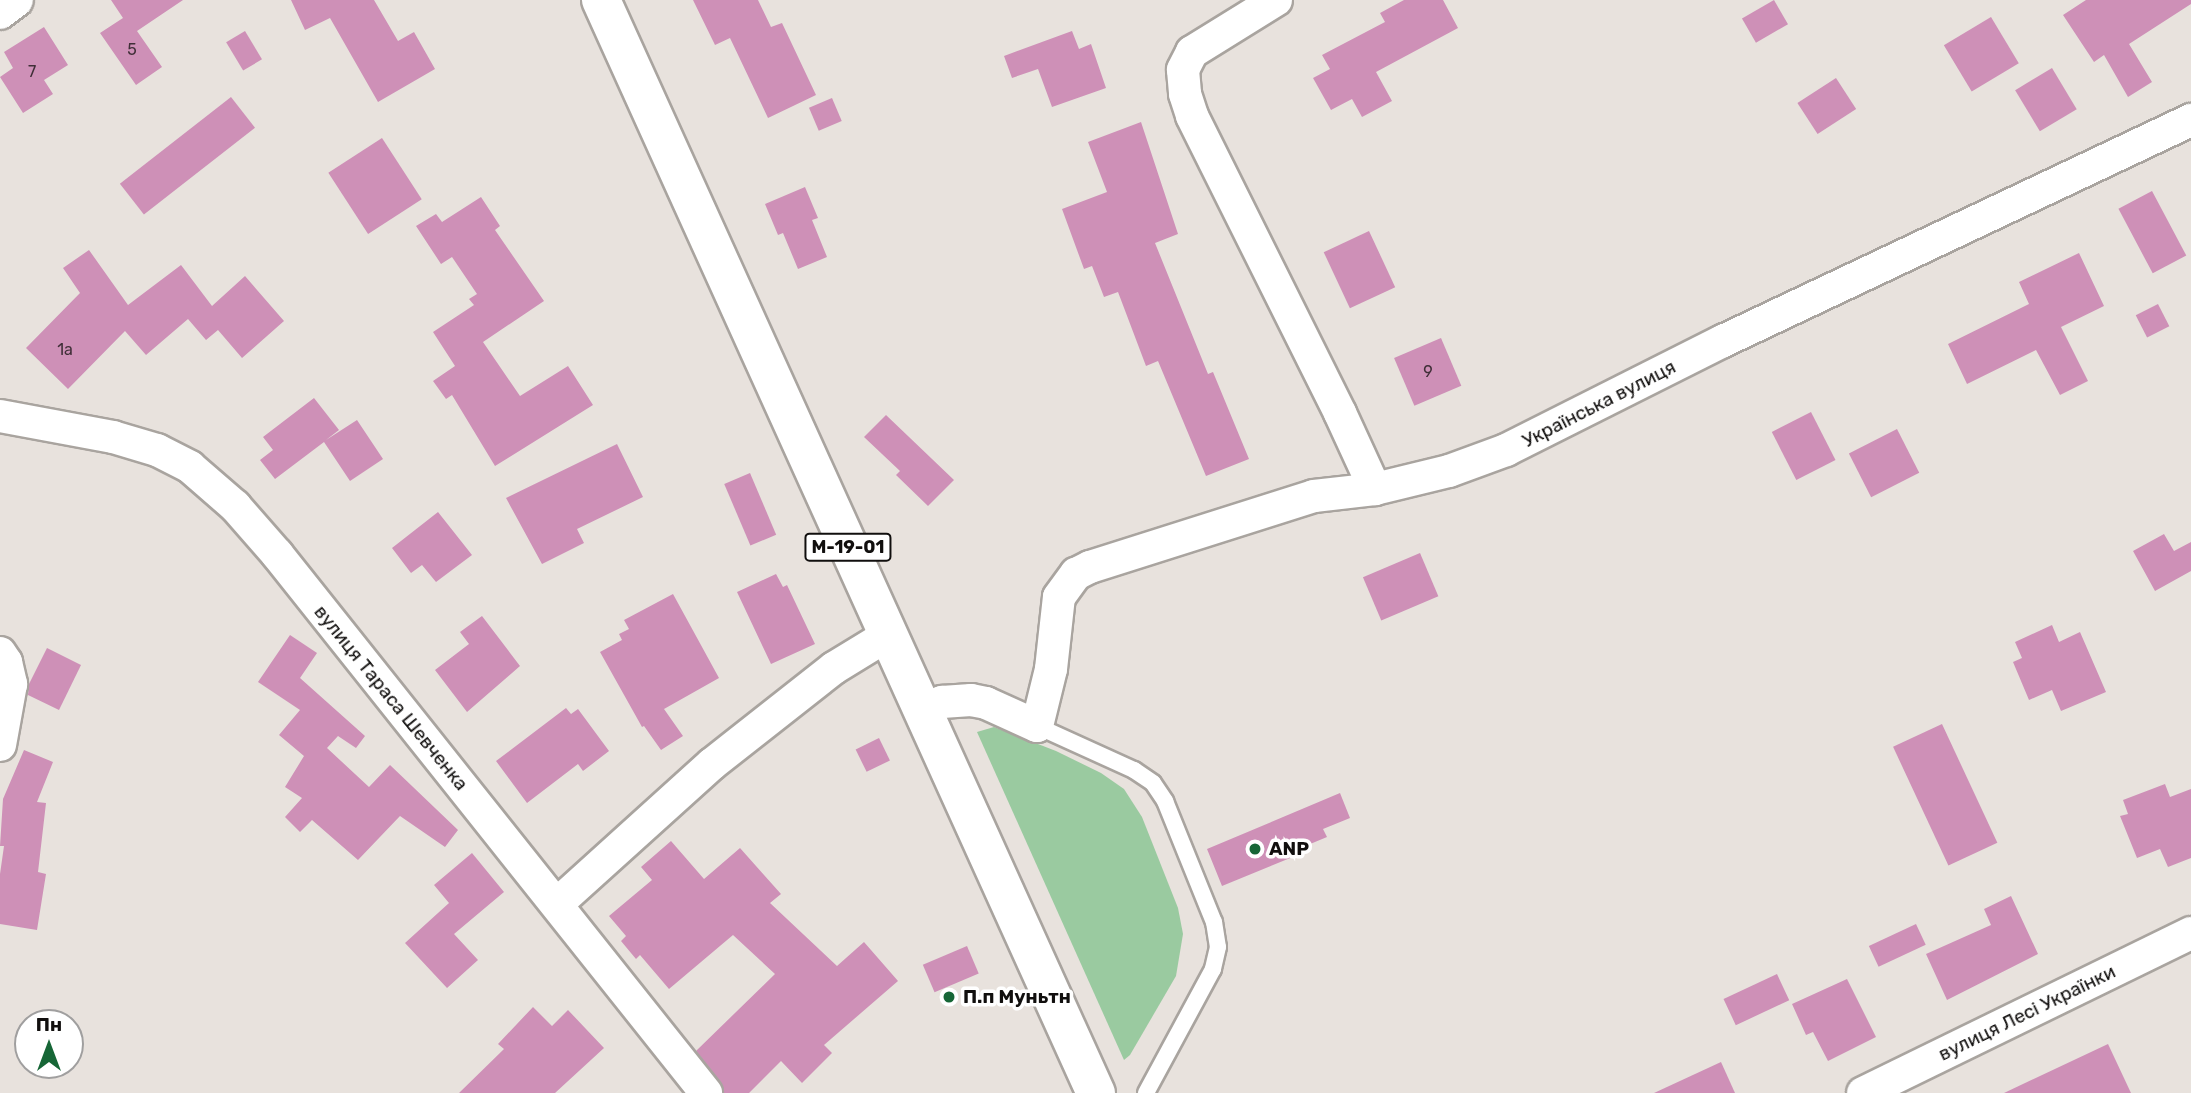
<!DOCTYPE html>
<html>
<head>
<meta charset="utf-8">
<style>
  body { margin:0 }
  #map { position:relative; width:2191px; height:1093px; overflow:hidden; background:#e8e2dd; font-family:Rubik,sans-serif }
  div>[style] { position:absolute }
  .green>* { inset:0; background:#9acaa0 }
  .building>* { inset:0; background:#ce90b7; transform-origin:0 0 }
  .roads { filter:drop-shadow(2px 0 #a9a49f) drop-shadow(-2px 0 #a9a49f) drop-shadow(0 2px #a9a49f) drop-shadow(0 -2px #a9a49f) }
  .lane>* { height:16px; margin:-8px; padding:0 8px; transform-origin:8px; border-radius:8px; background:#fff }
  .street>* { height:32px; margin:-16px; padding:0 16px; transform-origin:16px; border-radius:16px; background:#fff }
  .primary>* { height:38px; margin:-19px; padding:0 19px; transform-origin:19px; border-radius:19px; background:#fff }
  .dots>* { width:19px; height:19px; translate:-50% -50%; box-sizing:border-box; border:4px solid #fff; border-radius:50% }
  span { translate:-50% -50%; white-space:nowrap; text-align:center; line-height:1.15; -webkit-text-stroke:7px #fff; paint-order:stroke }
  .number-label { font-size:16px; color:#402f38 }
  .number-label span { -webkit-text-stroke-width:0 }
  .shield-label span { padding:2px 5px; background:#fff; border:2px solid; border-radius:5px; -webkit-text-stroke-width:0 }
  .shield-label { font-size:18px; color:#110f0e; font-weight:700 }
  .street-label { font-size:19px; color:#110f0e }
  .poi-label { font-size:19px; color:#110f0e; font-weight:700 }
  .left { translate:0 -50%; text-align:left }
  .north { position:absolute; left:14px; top:1009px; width:70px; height:70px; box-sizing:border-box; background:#fff; border:2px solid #a09f9f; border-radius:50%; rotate:0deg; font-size:19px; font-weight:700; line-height:28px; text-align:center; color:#110f0e }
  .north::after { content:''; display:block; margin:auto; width:24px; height:32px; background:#166636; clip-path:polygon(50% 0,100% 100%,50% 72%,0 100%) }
</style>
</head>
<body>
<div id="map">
  <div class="green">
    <div style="clip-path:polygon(994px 727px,1056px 751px,1101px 773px,1124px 789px,1142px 817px,1178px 908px,1183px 934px,1176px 976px,1130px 1055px,1124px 1060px,977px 732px)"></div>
  </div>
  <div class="building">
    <div style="clip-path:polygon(111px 0,183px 0,137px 31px,162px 67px,136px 85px,100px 33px,123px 18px)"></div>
    <div style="clip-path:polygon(291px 0,374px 0,398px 41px,414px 32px,435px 69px,378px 102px,330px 18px,305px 30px)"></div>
    <div style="clip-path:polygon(693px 0,758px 0,771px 27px,782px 23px,816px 95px,768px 118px,730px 38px,715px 45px)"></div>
    <div style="clip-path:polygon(1404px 0,1443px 0,1458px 28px,1376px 72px,1392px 101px,1362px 117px,1352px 99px,1331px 110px,1313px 78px,1330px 69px,1322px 55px,1385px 22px,1380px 13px)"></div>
    <div style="left:1774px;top:0;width:28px;height:37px;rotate:60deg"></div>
    <div style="clip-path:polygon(2086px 0,2191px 0,2191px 4px,2129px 44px,2152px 82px,2128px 97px,2104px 55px,2094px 62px,2063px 15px)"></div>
    <div style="left:1991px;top:17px;width:54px;height:55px;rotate:59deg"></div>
    <div style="clip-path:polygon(44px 27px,68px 65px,44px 80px,53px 94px,23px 113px,0 77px,13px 68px,4px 52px)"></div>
    <div style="left:245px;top:31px;width:33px;height:22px;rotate:59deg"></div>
    <div style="clip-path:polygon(1072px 31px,1079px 49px,1091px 44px,1106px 88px,1052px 107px,1038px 69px,1012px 78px,1004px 56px)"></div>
    <div style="left:2052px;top:68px;width:48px;height:43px;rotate:59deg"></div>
    <div style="left:1836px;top:78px;width:37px;height:46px;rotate:57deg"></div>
    <div style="left:231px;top:97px;width:39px;height:141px;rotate:52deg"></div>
    <div style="left:832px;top:98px;width:25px;height:25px;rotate:67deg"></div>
    <div style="clip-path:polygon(1141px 122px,1178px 234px,1155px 243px,1208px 374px,1213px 372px,1249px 459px,1206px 476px,1158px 361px,1146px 366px,1118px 292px,1104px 297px,1092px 266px,1084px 269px,1062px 209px,1107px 192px,1088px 142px)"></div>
    <div style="left:382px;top:138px;width:73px;height:64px;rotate:57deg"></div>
    <div style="clip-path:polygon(805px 187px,818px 218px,812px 220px,827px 257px,798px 269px,783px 233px,778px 235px,765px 204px)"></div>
    <div style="left:2152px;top:191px;width:73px;height:38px;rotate:62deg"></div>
    <div style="clip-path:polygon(481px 197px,500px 226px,495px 230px,544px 301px,483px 342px,520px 396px,568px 366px,593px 405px,495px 466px,452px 395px,446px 399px,433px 381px,455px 366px,433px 332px,474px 305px,469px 299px,477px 294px,452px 257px,441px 264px,416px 226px,436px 214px,442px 222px)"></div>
    <div style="left:1369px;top:231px;width:62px;height:50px;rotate:65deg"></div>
    <div style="clip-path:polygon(89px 250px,128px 305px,181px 265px,212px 306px,245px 276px,284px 321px,242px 358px,218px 330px,206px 340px,188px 319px,146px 355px,125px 331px,68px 389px,26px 348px,80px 293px,63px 268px)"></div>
    <div style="clip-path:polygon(2079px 253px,2104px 306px,2061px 327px,2088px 381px,2060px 395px,2036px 350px,1967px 384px,1948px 344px,2029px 304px,2019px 282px)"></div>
    <div style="left:2158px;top:304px;width:25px;height:25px;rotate:63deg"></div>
    <div style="left:1441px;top:338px;width:52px;height:51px;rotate:67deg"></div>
    <div style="clip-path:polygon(314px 398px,339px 430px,326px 440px,357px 420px,383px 459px,350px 481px,324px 442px,275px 479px,260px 460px,273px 450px,263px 437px)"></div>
    <div style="left:1811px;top:412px;width:54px;height:44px;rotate:63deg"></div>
    <div style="clip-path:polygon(886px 415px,954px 480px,928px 506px,896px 475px,900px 471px,864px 437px)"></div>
    <div style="left:1897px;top:429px;width:49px;height:54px;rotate:63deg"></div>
    <div style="clip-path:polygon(617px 444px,643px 497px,577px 529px,584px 543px,542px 564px,506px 498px)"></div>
    <div style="left:750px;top:473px;width:67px;height:28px;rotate:67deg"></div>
    <div style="clip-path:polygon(438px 512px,472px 555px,436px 582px,422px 565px,411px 573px,392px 548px)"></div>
    <div style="clip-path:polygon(2164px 534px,2174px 551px,2191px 542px,2191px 571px,2155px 591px,2133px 551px)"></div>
    <div style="left:1420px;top:553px;width:47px;height:62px;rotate:67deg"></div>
    <div style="clip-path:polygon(776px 574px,783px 587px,787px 585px,815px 644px,771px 664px,737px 592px)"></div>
    <div style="clip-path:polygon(673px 594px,719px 678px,664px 709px,683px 736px,661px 750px,644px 726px,642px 727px,600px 652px,622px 640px,619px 634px,629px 629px,624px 620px)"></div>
    <div style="clip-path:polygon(482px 616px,520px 666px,467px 712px,435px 670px,469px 644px,460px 632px)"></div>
    <div style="clip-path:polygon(2052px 625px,2059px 642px,2080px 632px,2106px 692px,2061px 711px,2052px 690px,2029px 700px,2013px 662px,2022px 658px,2015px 642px)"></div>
    <div style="clip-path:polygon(290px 635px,317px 653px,300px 678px,365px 736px,356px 748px,338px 736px,327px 748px,369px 787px,390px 765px,458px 830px,445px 847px,400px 816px,358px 860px,312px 820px,300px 832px,285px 817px,302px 798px,285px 787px,304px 756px,279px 735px,300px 710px,258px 682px)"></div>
    <div style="clip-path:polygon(47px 648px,81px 665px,59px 710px,28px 695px,29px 684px)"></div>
    <div style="clip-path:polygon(566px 708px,571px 714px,578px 709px,609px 751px,583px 771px,578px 764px,527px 803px,496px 761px)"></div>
    <div style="left:1942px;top:724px;width:131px;height:54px;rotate:65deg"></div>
    <div style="left:879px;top:738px;width:25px;height:26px;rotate:64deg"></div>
    <div style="clip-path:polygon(24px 750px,53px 762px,37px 802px,46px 803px,38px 872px,46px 874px,37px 930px,0 924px,0 874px,4px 846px,0 846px,3px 799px)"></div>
    <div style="clip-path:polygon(2165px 784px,2170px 797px,2191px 789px,2191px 858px,2168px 867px,2160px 849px,2137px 858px,2120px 816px,2128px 814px,2123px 800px)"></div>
    <div style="clip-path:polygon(1340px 793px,1350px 818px,1323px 829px,1327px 837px,1303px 847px,1305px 852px,1222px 886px,1207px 849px)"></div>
    <div style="clip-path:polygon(671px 841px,704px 879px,740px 848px,781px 894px,770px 903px,837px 966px,864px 942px,898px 981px,824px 1045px,832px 1053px,802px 1083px,781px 1061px,749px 1093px,724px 1093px,720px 1082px,696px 1051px,775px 974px,733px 935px,669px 989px,640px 955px,636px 959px,621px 941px,626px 936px,609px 916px,652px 880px,641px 867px)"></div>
    <div style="clip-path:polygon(472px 853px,504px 892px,454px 934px,478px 960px,447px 988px,405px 943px,449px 903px,434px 885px)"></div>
    <div style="clip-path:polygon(2011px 896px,2038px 954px,1947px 1000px,1926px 954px,1991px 925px,1984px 909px)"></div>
    <div style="left:1916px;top:924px;width:23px;height:52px;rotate:65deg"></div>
    <div style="left:967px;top:946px;width:30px;height:48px;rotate:67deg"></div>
    <div style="left:1777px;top:974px;width:29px;height:59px;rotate:65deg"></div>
    <div style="clip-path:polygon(1847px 979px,1876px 1037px,1828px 1061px,1813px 1032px,1806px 1035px,1792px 1004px)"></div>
    <div style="clip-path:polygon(533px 1007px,552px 1026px,568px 1010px,604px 1048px,555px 1093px,459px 1093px,504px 1049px,498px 1044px)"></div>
    <div style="clip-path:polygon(2108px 1044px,2131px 1093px,2004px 1093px)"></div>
    <div style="clip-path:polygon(1721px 1062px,1735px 1093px,1654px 1093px)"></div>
  </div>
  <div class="roads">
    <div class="lane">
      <div style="left:1037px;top:726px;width:107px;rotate:24.4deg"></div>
      <div style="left:1134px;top:770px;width:23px;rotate:34deg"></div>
      <div style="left:1153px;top:783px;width:22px;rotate:56deg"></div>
      <div style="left:1165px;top:801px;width:131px;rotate:68deg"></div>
      <div style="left:1214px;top:922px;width:25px;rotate:81deg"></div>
      <div style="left:1218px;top:947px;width:23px;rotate:103deg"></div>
      <div style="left:1213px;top:969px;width:141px;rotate:118.4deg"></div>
    </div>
    <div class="street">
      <div style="left:1276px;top:0;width:99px;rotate:148.2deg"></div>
      <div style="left:1192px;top:52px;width:20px;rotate:117deg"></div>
      <div style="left:1183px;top:70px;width:24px;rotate:85deg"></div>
      <div style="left:1185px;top:94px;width:23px;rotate:72deg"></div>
      <div style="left:1192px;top:116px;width:332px;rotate:63.5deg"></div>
      <div style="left:1340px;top:413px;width:84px;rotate:65.3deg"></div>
      <div style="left:1375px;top:489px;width:76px;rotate:-13.7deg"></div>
      <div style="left:1449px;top:471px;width:61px;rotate:-20.2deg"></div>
      <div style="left:1506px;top:450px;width:243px;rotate:-26.7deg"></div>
      <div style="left:1723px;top:341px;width:518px;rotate:-25.28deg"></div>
      <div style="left:0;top:13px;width:21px;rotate:-37deg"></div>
      <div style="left:0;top:416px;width:115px;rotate:10.5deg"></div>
      <div style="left:113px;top:437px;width:46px;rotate:16.5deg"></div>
      <div style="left:157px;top:450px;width:37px;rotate:27deg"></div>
      <div style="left:190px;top:467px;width:60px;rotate:40.9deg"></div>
      <div style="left:235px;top:506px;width:64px;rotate:48.8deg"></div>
      <div style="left:277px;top:554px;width:689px;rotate:51.48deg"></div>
      <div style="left:0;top:653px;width:11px;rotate:56deg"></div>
      <div style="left:6px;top:662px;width:23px;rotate:77deg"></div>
      <div style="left:11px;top:684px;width:62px;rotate:100.2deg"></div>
      <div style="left:922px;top:710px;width:22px;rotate:-22deg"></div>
      <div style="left:942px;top:702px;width:29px;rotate:-4deg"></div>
      <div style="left:971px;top:700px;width:15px;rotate:11deg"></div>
      <div style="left:986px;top:703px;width:56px;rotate:24.3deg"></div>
      <div style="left:1037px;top:726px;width:59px;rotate:-76.2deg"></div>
      <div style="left:1051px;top:669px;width:72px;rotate:-83.7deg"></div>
      <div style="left:1059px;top:597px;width:29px;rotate:-54deg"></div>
      <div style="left:1076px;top:574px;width:16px;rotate:-27deg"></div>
      <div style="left:1090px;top:567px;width:235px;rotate:-17.6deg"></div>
      <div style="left:1314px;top:496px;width:61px;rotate:-6.5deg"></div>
      <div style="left:557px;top:904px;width:209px;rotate:-42.1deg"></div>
      <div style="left:712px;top:764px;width:155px;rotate:-38.2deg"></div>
      <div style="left:834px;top:668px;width:63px;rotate:-31.4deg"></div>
      <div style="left:1863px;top:1093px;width:365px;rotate:-26deg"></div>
    </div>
    <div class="primary">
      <div style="left:601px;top:0;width:1200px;rotate:65.64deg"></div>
    </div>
  </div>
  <div class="dots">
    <div style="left:1255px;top:849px;background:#166636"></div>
    <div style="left:949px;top:997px;background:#166636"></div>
  </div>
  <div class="number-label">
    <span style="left:132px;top:50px">5</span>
    <span style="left:32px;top:72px">7</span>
    <span style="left:65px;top:350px">1а</span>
    <span style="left:1428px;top:372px">9</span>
  </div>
  <div class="shield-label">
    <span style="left:848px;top:547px">М-19-01</span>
  </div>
  <div class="street-label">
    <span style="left:1599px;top:404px;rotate:-27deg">Українська вулиця</span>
    <span style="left:391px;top:698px;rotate:51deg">вулиця Тараса Шевченка</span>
    <span style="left:2027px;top:1013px;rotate:-26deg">вулиця Лесі Українки</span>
  </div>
  <div class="poi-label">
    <span class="left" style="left:1269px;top:849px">ANP</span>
    <span class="left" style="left:963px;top:997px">П.п Муньтн</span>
  </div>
  <div class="north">Пн</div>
</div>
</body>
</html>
